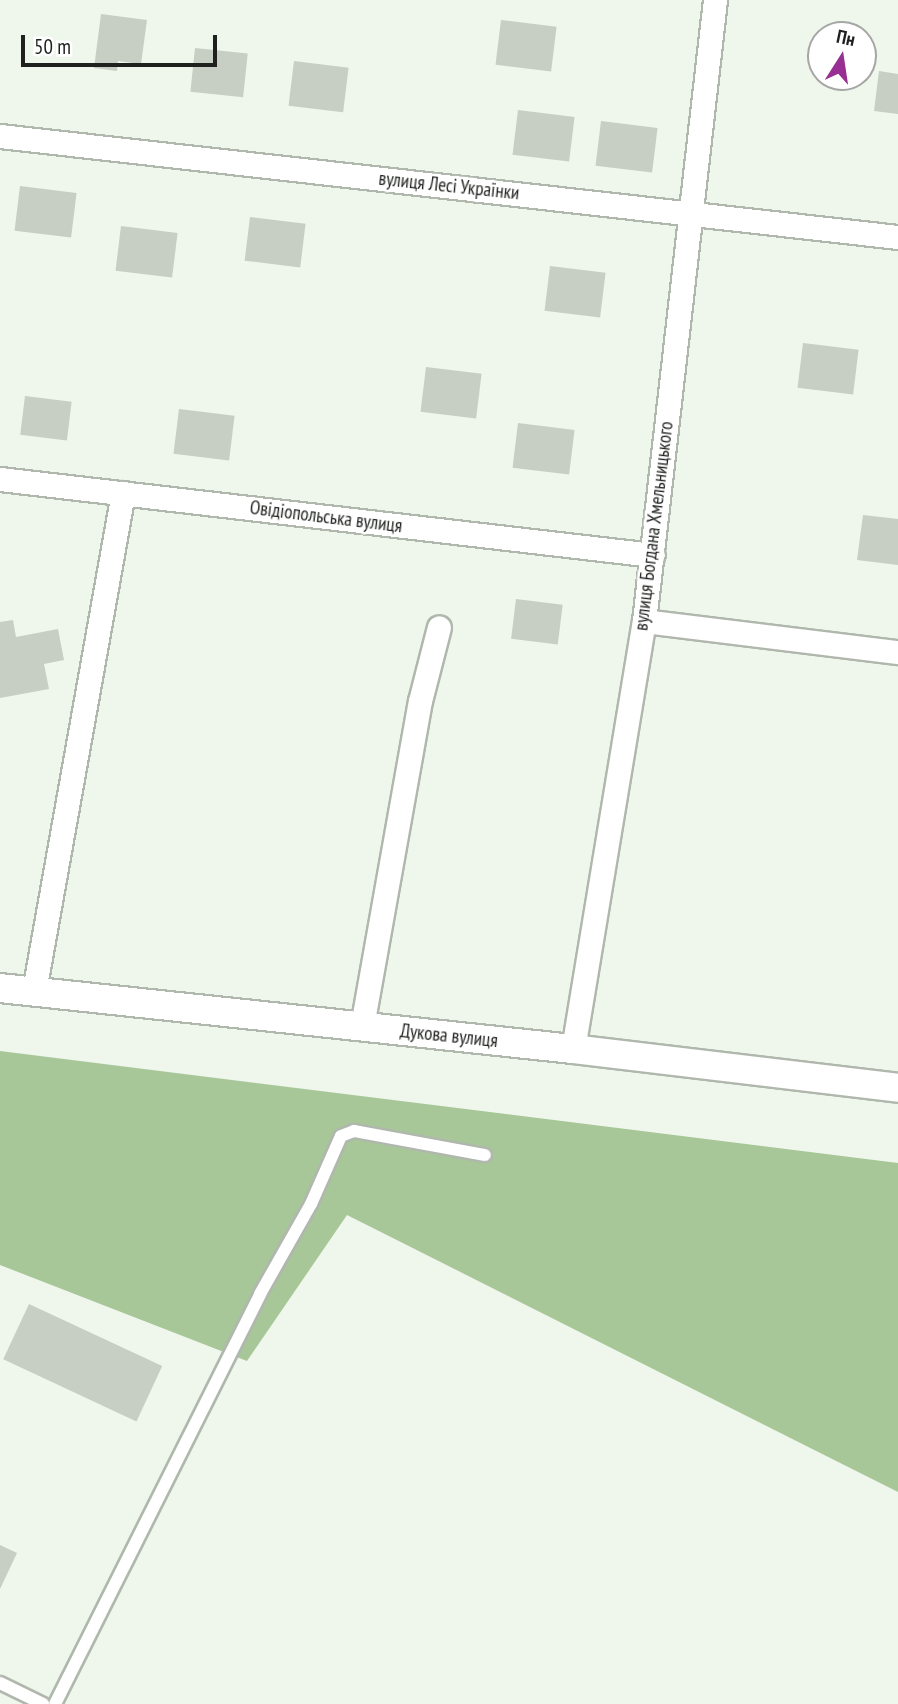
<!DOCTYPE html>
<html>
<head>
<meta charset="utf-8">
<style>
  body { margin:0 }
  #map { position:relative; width:898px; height:1704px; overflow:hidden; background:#eff6ec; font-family:"PT Sans Narrow",sans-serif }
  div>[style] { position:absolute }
  .forest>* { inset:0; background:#a8c799 }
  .building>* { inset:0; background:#c7cec3; transform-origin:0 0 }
  .roads { filter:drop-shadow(2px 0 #b0b7ad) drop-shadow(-2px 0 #b0b7ad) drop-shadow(0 2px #b0b7ad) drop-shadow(0 -2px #b0b7ad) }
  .service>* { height:12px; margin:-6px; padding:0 6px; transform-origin:6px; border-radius:6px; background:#fff }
  .minor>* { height:23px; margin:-11.5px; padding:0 11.5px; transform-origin:11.5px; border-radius:11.5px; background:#fff }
  .tertiary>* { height:28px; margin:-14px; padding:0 14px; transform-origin:14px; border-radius:14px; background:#fff }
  span { translate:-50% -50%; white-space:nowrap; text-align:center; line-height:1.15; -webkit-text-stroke:5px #fff; paint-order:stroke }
  .street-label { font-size:19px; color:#1e211d }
  .north { position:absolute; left:807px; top:21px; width:70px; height:70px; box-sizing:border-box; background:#fff; border:2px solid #a5a6a5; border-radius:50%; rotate:12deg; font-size:19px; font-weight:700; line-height:28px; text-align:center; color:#1e211d }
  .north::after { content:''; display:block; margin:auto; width:24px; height:32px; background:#982f92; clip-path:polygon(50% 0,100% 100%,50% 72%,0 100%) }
  .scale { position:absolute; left:21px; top:35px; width:196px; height:32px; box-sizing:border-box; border:4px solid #1e211d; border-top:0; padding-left:9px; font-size:21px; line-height:24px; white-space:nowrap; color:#1e211d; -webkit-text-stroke:5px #fff; paint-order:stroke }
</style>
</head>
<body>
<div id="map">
  <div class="forest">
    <div style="clip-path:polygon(0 1051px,898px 1163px,898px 1492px,347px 1215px,247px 1361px,0 1265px)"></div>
  </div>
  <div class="building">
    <div style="clip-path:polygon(101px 14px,147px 20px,141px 64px,118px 61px,117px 71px,94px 68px)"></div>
    <div style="left:501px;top:20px;width:56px;height:45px;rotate:7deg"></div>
    <div style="left:195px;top:48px;width:53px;height:44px;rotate:6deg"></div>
    <div style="left:294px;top:61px;width:55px;height:45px;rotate:7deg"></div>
    <div style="clip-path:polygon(879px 71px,898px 74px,898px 114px,874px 111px)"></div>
    <div style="left:518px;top:110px;width:57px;height:45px;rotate:7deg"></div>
    <div style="left:601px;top:121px;width:57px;height:45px;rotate:7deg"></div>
    <div style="left:20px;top:186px;width:57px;height:45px;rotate:7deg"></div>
    <div style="left:250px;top:217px;width:56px;height:44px;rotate:7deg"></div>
    <div style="left:121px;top:226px;width:57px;height:45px;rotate:7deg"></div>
    <div style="left:550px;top:266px;width:56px;height:45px;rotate:7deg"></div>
    <div style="left:803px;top:343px;width:56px;height:45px;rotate:7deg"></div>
    <div style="left:426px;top:367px;width:56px;height:45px;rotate:7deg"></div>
    <div style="left:25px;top:396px;width:47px;height:39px;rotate:7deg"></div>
    <div style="left:179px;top:409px;width:56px;height:45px;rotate:7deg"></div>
    <div style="left:518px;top:423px;width:57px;height:45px;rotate:7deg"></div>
    <div style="clip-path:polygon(863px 515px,898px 519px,898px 565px,857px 560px)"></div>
    <div style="left:516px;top:599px;width:47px;height:40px;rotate:7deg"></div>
    <div style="clip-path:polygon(13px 620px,16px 637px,58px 629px,64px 660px,44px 664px,49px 689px,0 698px,0 622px)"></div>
    <div style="left:29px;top:1304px;width:147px;height:61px;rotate:25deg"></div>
    <div style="clip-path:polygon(0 1545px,17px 1553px,0 1589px)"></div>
  </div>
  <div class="roads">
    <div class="service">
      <div style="left:0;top:1683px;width:48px;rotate:26deg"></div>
      <div style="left:55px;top:1704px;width:458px;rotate:-63.4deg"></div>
      <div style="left:260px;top:1294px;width:103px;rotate:-60.5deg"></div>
      <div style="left:311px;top:1204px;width:74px;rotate:-66.2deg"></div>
      <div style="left:341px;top:1136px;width:14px;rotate:-21deg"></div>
      <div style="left:354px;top:1131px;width:133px;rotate:10.4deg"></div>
    </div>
    <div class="minor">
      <div style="left:0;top:136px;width:904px;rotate:6.42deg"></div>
      <div style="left:0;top:479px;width:657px;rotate:6.64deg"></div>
      <div style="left:644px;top:621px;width:256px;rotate:7deg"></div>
      <div style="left:34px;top:991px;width:506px;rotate:-79.87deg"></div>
      <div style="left:362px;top:1026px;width:330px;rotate:-79.9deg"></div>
      <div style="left:420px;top:701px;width:76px;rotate:-75.6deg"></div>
      <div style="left:573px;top:1049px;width:434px;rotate:-80.6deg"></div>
      <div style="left:644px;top:621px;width:625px;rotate:-83.48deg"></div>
    </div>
    <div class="tertiary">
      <div style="left:0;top:988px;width:576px;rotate:6.08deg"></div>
      <div style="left:573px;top:1049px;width:327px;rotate:6.8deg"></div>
    </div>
  </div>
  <div class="street-label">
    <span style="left:449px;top:186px;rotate:6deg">вулиця Лесі Українки</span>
    <span style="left:326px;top:517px;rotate:7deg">Овідіопольська вулиця</span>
    <span style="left:654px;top:526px;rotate:-83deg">вулиця Богдана Хмельницького</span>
    <span style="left:449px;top:1036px;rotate:6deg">Дукова вулиця</span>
  </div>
  <div class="north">Пн</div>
  <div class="scale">50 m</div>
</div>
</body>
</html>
